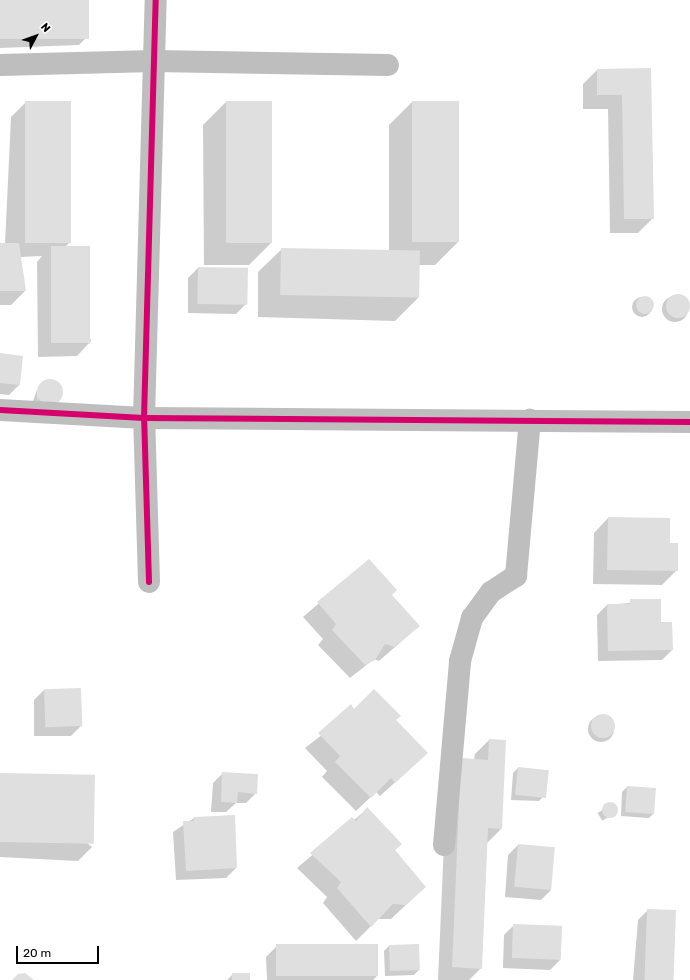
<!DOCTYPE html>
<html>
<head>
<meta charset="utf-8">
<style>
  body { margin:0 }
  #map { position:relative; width:690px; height:980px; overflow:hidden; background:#fff; font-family:Rubik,sans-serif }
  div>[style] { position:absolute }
  .shadow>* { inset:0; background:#0003; transform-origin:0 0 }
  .round { border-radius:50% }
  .building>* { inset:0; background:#dfdfdf; transform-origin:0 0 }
  .minor>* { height:22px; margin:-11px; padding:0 11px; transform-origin:11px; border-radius:11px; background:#bebebe }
  .cycleway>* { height:6px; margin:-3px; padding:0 3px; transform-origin:3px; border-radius:3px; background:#d6006c }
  span { translate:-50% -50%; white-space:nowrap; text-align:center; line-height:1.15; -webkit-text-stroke:3px #fff; paint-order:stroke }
  .north { position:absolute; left:16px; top:16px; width:40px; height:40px; -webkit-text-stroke:3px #fff; paint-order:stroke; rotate:49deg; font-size:11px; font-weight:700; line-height:16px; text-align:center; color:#000 }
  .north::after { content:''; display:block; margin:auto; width:14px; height:18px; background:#000; clip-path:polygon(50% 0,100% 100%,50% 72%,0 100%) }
  .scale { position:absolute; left:16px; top:946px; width:83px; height:18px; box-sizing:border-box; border:2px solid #000; border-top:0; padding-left:5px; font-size:12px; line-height:14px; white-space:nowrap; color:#000; -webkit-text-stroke:3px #fff; paint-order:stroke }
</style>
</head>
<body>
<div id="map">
  <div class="shadow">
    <div style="clip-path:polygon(0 0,88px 0,89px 35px,79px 45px,0 48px)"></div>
    <div style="clip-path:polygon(650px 69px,653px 218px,638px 233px,610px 233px,608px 109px,583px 109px,583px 84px,597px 70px)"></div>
    <div style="clip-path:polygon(26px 102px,70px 242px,65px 247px,91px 341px,77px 356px,38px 357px,37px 262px,42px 256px,20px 257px,25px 291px,11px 305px,0 305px,0 244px,5px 244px,11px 117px)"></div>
    <div style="clip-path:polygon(226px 102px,272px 242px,249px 265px,204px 265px,203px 125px)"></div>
    <div style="clip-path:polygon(412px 102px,458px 242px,435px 265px,419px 265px,418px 298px,395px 321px,258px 317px,258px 272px,282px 249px,389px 251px,389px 125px)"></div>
    <div style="clip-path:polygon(198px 268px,246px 304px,236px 314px,188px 313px,188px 278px)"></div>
    <div class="round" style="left:662px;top:296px;width:26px;height:26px"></div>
    <div class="round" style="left:632px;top:297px;width:20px;height:20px"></div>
    <div style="clip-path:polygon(0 354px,19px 385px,9px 395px,0 394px)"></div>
    <div style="clip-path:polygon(45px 382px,57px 382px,63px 392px,60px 400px,45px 410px,33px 401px,37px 390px,38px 401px,39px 387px)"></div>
    <div style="clip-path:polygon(608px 518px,669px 544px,677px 570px,662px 585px,593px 584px,594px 533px)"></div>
    <div style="clip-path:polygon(369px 560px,391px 595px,419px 626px,379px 661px,374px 659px,350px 678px,318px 645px,323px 639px,303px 617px)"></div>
    <div style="clip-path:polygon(660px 600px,660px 623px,672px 650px,662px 660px,598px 661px,597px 615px,607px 605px)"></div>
    <div style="clip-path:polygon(44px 690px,81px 726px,71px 736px,34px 736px,34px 700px)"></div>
    <div style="clip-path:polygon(354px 710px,394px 721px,412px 767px,380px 796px,376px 792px,356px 811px,322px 777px,327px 771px,305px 748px)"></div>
    <div class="round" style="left:588px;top:716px;width:26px;height:26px"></div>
    <div style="clip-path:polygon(489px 740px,501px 829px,487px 843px,481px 968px,469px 980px,438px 980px,447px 774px,474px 760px,475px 754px)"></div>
    <div style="clip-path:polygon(518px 768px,544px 796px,539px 801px,511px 800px,513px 773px)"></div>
    <div style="clip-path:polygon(223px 773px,256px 793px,246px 803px,236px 803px,226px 812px,211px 812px,213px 783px)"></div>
    <div style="clip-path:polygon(0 774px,92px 847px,78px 861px,0 857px)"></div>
    <div style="clip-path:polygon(627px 787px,654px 813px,649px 818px,621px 816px,622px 792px)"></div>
    <div style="left:612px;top:804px;width:9px;height:17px;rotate:58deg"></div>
    <div style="clip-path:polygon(367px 809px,394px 850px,410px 901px,391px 919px,378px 919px,356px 941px,323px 903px,327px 897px,297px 868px)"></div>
    <div style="clip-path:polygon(194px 818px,236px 868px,226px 878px,176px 880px,173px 832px)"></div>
    <div style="clip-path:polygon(518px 845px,551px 890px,541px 900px,505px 897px,508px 855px)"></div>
    <div style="clip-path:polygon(648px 910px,669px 980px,633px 980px,638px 920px)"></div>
    <div style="clip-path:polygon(514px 925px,560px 960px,550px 970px,503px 968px,504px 935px)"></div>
    <div style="clip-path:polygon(389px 946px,419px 970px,414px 975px,385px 976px,384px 951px)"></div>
    <div style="clip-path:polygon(276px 947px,377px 976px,373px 980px,267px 980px,266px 957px)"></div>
    <div style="clip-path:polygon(233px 974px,247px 980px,227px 980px)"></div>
  </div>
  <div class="building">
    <div style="left:0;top:0;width:89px;height:39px"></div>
    <div style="clip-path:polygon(651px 68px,654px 219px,624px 219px,622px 95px,597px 95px,597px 69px)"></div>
    <div style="left:25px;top:101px;width:46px;height:142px"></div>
    <div style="left:226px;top:101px;width:46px;height:142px"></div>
    <div style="left:412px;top:101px;width:47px;height:141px"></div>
    <div style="clip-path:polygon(0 243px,19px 243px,26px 291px,0 291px)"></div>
    <div style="left:51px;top:246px;width:39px;height:97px"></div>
    <div style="left:281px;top:248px;width:139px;height:47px;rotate:1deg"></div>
    <div style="left:198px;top:267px;width:50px;height:37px;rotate:1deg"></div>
    <div class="round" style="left:666px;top:294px;width:24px;height:24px"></div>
    <div class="round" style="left:636px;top:296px;width:18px;height:18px"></div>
    <div style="clip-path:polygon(0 353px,23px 356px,20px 385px,0 383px)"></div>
    <div class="round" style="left:37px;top:379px;width:26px;height:26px"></div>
    <div style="clip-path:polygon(608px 517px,670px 518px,670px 543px,678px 543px,678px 571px,607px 570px)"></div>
    <div style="clip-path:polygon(369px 559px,397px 590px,392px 595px,420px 626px,394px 647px,385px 644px,375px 660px,365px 665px,332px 630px,336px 624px,317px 602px)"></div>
    <div style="clip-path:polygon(630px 599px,661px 599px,661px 622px,672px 622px,673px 650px,608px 651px,607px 604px,630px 604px)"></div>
    <div style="left:81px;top:688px;width:38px;height:37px;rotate:88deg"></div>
    <div style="clip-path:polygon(374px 689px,401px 716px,396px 720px,428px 753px,395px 783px,391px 778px,371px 798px,335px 762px,340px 756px,318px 733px,351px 704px,354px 709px)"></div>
    <div class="round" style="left:591px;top:714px;width:24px;height:24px"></div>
    <div style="clip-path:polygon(489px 739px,506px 740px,502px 829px,488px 828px,482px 969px,452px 967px,461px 758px,488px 760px)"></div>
    <div style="left:518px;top:767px;width:31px;height:28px;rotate:6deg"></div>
    <div style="clip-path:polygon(222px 772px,258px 774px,257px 794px,238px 792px,237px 803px,221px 802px)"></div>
    <div style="left:0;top:773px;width:95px;height:69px;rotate:1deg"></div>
    <div style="left:627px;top:786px;width:29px;height:26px;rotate:4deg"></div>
    <div class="round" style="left:602px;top:802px;width:16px;height:16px"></div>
    <div style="clip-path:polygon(367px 807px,402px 844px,395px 850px,426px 887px,406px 905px,393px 904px,371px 927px,337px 888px,341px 882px,310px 853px,352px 817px,356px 821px)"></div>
    <div style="clip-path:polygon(235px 815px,237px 868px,186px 871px,183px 821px,194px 821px,194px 817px)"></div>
    <div style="left:518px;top:844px;width:37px;height:43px;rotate:5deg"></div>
    <div style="left:647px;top:909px;width:29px;height:71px;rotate:2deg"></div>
    <div style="left:513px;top:924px;width:49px;height:34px;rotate:2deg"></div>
    <div style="left:378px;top:944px;width:32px;height:102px;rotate:90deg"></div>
    <div style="left:419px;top:944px;width:26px;height:30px;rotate:88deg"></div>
    <div style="clip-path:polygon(25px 973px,34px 980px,12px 980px,18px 974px)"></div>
    <div style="left:232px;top:973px;width:18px;height:7px"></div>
  </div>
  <div class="minor">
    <div style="left:0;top:65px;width:154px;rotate:-1.5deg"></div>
    <div style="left:154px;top:61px;width:234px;rotate:1deg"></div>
    <div style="left:0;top:410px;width:144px;rotate:3.2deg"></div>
    <div style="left:144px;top:418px;width:546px;rotate:0.42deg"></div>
    <div style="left:149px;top:582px;width:164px;rotate:-91.7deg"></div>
    <div style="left:144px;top:418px;width:418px;rotate:-88.4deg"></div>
    <div style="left:444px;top:845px;width:185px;rotate:-85deg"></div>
    <div style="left:460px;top:661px;width:45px;rotate:-74.4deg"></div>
    <div style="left:472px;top:618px;width:32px;rotate:-54deg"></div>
    <div style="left:491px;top:592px;width:30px;rotate:-33deg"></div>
    <div style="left:516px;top:576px;width:157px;rotate:-84.9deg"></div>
  </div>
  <div class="cycleway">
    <div style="left:0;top:410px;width:144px;rotate:3.2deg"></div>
    <div style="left:144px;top:418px;width:546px;rotate:0.42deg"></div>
    <div style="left:149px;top:582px;width:164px;rotate:-91.7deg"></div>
    <div style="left:144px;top:418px;width:418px;rotate:-88.4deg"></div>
  </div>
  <div class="north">N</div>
  <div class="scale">20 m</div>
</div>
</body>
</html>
